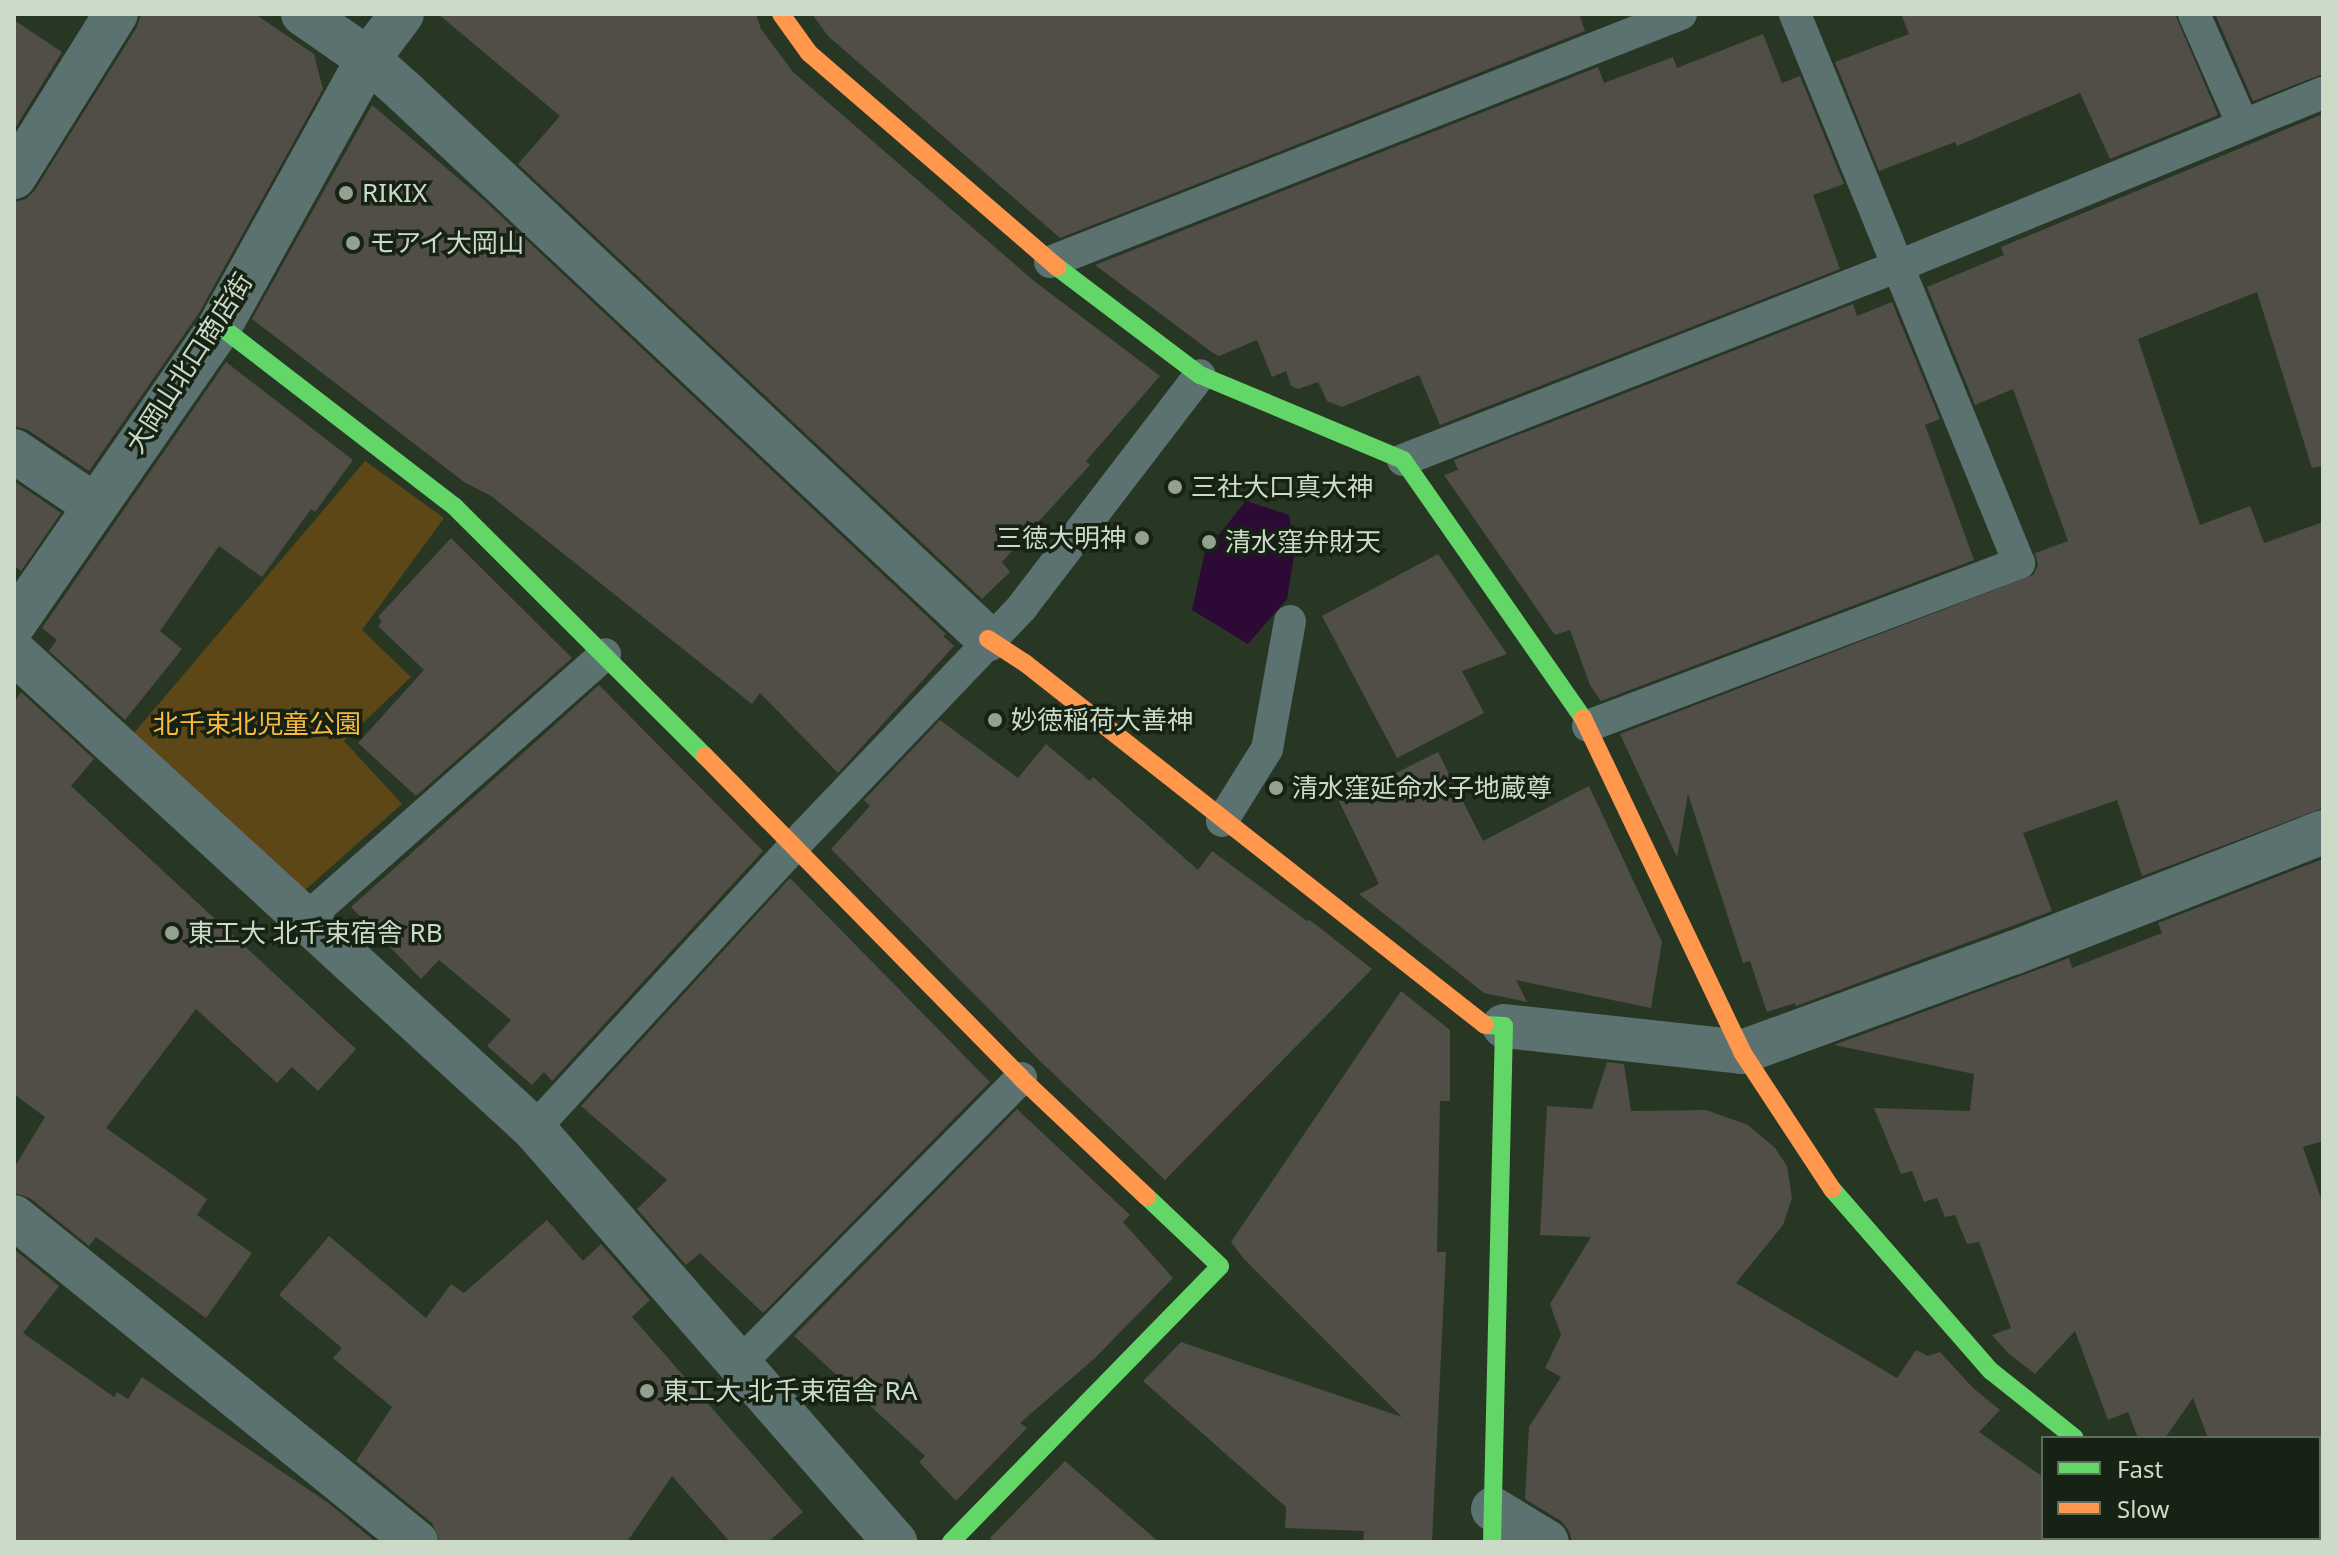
<!DOCTYPE html>
<html>
<head>
<meta charset="utf-8">
<style>
  body { margin:0 }
  #map { position:relative; width:2337px; height:1556px; overflow:hidden; background:#283624; font-family:"Noto Sans","Noto Sans JP",sans-serif }
  div>[style] { position:absolute }
  .green>* { inset:0; background:#5e4717 }
  .water>* { inset:0; background:#2d0936 }
  .building>* { inset:0; background:#504e46 }
  .lane>* { height:32px; margin:-16px; padding:0 16px; transform-origin:16px; border-radius:16px; background:#5b7270 }
  .street>* { height:44px; margin:-22px; padding:0 22px; transform-origin:22px; border-radius:22px; background:#5b7270 }
  .fast>* { height:18px; margin:-9px; padding:0 9px; transform-origin:9px; border-radius:9px; background:#63d668 }
  .slow>* { height:18px; margin:-9px; padding:0 9px; transform-origin:9px; border-radius:9px; background:#ff974d }
  .dots>* { width:22px; height:22px; translate:-50% -50%; box-sizing:border-box; border:4px solid #162213; border-radius:50% }
  span { translate:-50% -50%; white-space:nowrap; text-align:center; line-height:1.15; -webkit-text-stroke:7px #162213; paint-order:stroke }
  .poi-label { font-size:26px; color:#ccdbc7 }
  .left { translate:0 -50%; text-align:left }
  .right { translate:-100% -50%; text-align:right }
  .street-label { font-size:26px; color:#ccdbc7 }
  .park-label { font-size:26px; color:#fcb93e }
  .frame { position:absolute; inset:0; border:16px solid #ccdbc7; pointer-events:none }
  .legend { position:absolute; left:2041px; top:1436px; width:280px; height:104px; box-sizing:border-box; background:#162213; border:2px solid #5f6c5b; margin:0; padding:10px 14px; list-style:none; font-size:24px; color:#ccdbc7 }
  .legend li { display:flex; align-items:center; gap:16px; height:40px }
  .legend b { width:40px; border:2px solid #5f6c5b }
</style>
</head>
<body>
<div id="map">
  <div class="green">
    <div style="clip-path:polygon(365px 461px,444px 518px,362px 630px,411px 677px,344px 741px,402px 804px,304px 891px,134px 733px)"></div>
  </div>
  <div class="water">
    <div style="clip-path:polygon(1246px 501px,1289px 515px,1295px 550px,1287px 599px,1248px 644px,1192px 610px,1205px 552px)"></div>
  </div>
  <div class="building">
    <div style="clip-path:polygon(141px 14px,255px 14px,314px 54px,323px 89px,199px 313px,89px 471px,28px 430px,14px 426px,14px 202px,26px 199px,35px 190px,137px 27px)"></div>
    <div style="clip-path:polygon(438px 14px,756px 14px,761px 29px,793px 72px,1034px 281px,1160px 376px,1086px 461px,1090px 465px,1002px 562px,1010px 572px,982px 599px,518px 164px,560px 116px)"></div>
    <div style="clip-path:polygon(812px 14px,1579px 14px,1585px 31px,1060px 238px,828px 36px)"></div>
    <div style="clip-path:polygon(1901px 14px,2175px 14px,2218px 115px,2110px 159px,2080px 93px,1957px 146px,1955px 142px,1879px 171px,1835px 62px,1909px 34px)"></div>
    <div style="clip-path:polygon(2215px 14px,2323px 14px,2323px 74px,2253px 101px)"></div>
    <div style="clip-path:polygon(14px 20px,62px 52px,14px 130px)"></div>
    <div style="clip-path:polygon(1763px 34px,1782px 83px,1800px 76px,1844px 184px,1813px 195px,1840px 269px,1440px 425px,1419px 375px,1342px 407px,1327px 401px,1318px 382px,1298px 389px,1291px 386px,1286px 371px,1272px 377px,1257px 340px,1219px 356px,1213px 353px,1095px 265px,1598px 67px,1604px 83px,1673px 57px,1677px 68px)"></div>
    <div style="clip-path:polygon(372px 105px,485px 201px,946px 634px,943px 636px,954px 646px,838px 773px,760px 693px,752px 704px,491px 496px,464px 482px,252px 319px)"></div>
    <div style="clip-path:polygon(2323px 114px,2323px 466px,2312px 468px,2257px 292px,2138px 339px,2200px 525px,2250px 506px,2264px 543px,2323px 522px,2323px 808px,2142px 876px,2117px 800px,2023px 833px,2052px 911px,1796px 1006px,1795px 1003px,1767px 1012px,1750px 961px,1743px 963px,1688px 794px,1677px 857px,1620px 734px,2033px 575px,2038px 565px,2035px 553px,2068px 541px,2013px 389px,1975px 405px,1927px 287px,2004px 255px,2001px 247px)"></div>
    <div style="clip-path:polygon(1892px 302px,1940px 419px,1925px 425px,1974px 560px,1601px 701px,1590px 685px,1570px 630px,1555px 635px,1444px 475px,1458px 470px,1454px 460px,1853px 304px,1857px 316px)"></div>
    <div style="clip-path:polygon(226px 362px,353px 460px,315px 512px,311px 509px,262px 577px,219px 546px,160px 631px,182px 649px,125px 720px,49px 651px,57px 640px,42px 628px)"></div>
    <div style="clip-path:polygon(14px 481px,61px 513px,21px 571px,14px 566px)"></div>
    <div style="clip-path:polygon(451px 538px,572px 658px,416px 796px,358px 743px,424px 670px,378px 626px,382px 621px,378px 617px)"></div>
    <div style="clip-path:polygon(1438px 554px,1507px 654px,1462px 671px,1484px 713px,1397px 758px,1322px 616px)"></div>
    <div style="clip-path:polygon(599px 685px,763px 851px,552px 1081px,544px 1072px,532px 1085px,487px 1046px,511px 1020px,439px 960px,421px 979px,351px 907px)"></div>
    <div style="clip-path:polygon(21px 692px,94px 759px,71px 786px,356px 1049px,318px 1091px,292px 1067px,277px 1083px,196px 1009px,106px 1128px,207px 1199px,197px 1215px,252px 1253px,206px 1318px,96px 1237px,89px 1246px,30px 1198px,14px 1193px,14px 1168px,45px 1117px,14px 1094px,14px 703px)"></div>
    <div style="clip-path:polygon(940px 720px,1018px 778px,1046px 744px,1090px 781px,1093px 777px,1198px 870px,1212px 851px,1307px 921px,1310px 920px,1372px 969px,1165px 1180px,1039px 1060px,831px 849px,870px 806px,864px 800px)"></div>
    <div style="clip-path:polygon(1438px 752px,1483px 841px,1589px 786px,1662px 942px,1651px 1008px,1516px 980px,1527px 1002px,1484px 993px,1359px 894px,1379px 884px,1339px 801px)"></div>
    <div style="clip-path:polygon(2323px 859px,2323px 1141px,2303px 1147px,2323px 1204px,2323px 1438px,2208px 1438px,2193px 1398px,2165px 1438px,2138px 1438px,2128px 1412px,2108px 1420px,2075px 1331px,2035px 1374px,2008px 1353px,1992px 1335px,2011px 1328px,1979px 1242px,1967px 1244px,1955px 1215px,1945px 1217px,1937px 1198px,1924px 1202px,1912px 1171px,1901px 1174px,1874px 1108px,1970px 1111px,1974px 1074px,1834px 1045px,2069px 958px,2072px 968px,2162px 933px,2158px 923px)"></div>
    <div style="clip-path:polygon(790px 878px,990px 1082px,763px 1313px,700px 1253px,686px 1265px,637px 1209px,667px 1180px,581px 1106px)"></div>
    <div style="clip-path:polygon(1401px 991px,1450px 1030px,1450px 1101px,1440px 1101px,1437px 1252px,1446px 1252px,1432px 1542px,1363px 1542px,1364px 1531px,1285px 1528px,1286px 1507px,1143px 1381px,1181px 1342px,1402px 1417px,1244px 1259px,1231px 1242px)"></div>
    <div style="clip-path:polygon(1607px 1062px,1624px 1064px,1631px 1111px,1706px 1110px,1748px 1125px,1775px 1148px,1787px 1166px,1792px 1198px,1783px 1225px,1736px 1283px,1897px 1378px,1916px 1350px,1928px 1356px,1940px 1352px,1973px 1388px,2000px 1410px,1979px 1432px,2043px 1477px,2043px 1542px,1572px 1542px,1569px 1531px,1561px 1521px,1525px 1499px,1529px 1427px,1561px 1377px,1545px 1368px,1561px 1335px,1550px 1304px,1591px 1237px,1540px 1235px,1547px 1106px,1592px 1109px)"></div>
    <div style="clip-path:polygon(1017px 1109px,1130px 1215px,1123px 1222px,1173px 1278px,1095px 1358px,1020px 1423px,1027px 1428px,956px 1501px,919px 1462px,925px 1456px,794px 1336px)"></div>
    <div style="clip-path:polygon(547px 1220px,583px 1261px,601px 1244px,650px 1300px,632px 1317px,803px 1512px,768px 1542px,730px 1542px,672px 1476px,627px 1542px,440px 1542px,432px 1523px,356px 1461px,392px 1407px,333px 1358px,342px 1348px,279px 1295px,329px 1236px,426px 1318px,451px 1284px,464px 1293px)"></div>
    <div style="clip-path:polygon(14px 1249px,59px 1286px,23px 1333px,114px 1397px,117px 1392px,128px 1399px,142px 1377px,327px 1502px,376px 1542px,14px 1542px)"></div>
    <div style="clip-path:polygon(1065px 1461px,1159px 1542px,994px 1542px,990px 1538px)"></div>
  </div>
  <div class="lane">
    <div style="left:2194px;top:14px;width:121px;rotate:66.2deg"></div>
    <div style="left:1050px;top:262px;width:678px;rotate:-21.46deg"></div>
    <div style="left:1403px;top:460px;width:529px;rotate:-21.38deg"></div>
    <div style="left:1896px;top:267px;width:461px;rotate:-22.2deg"></div>
    <div style="left:1588px;top:726px;width:461px;rotate:-20.7deg"></div>
    <div style="left:2019px;top:563px;width:593px;rotate:-112.2deg"></div>
    <div style="left:1222px;top:821px;width:85px;rotate:-58deg"></div>
    <div style="left:1267px;top:749px;width:130px;rotate:-79.8deg"></div>
    <div style="left:307px;top:918px;width:398px;rotate:-41.5deg"></div>
    <div style="left:534px;top:1129px;width:383px;rotate:-47.4deg"></div>
    <div style="left:793px;top:847px;width:332px;rotate:-46.3deg"></div>
    <div style="left:1022px;top:607px;width:292px;rotate:-52.5deg"></div>
    <div style="left:741px;top:1362px;width:399px;rotate:-45.4deg"></div>
  </div>
  <div class="street">
    <div style="left:303px;top:14px;width:79px;rotate:34.7deg"></div>
    <div style="left:368px;top:59px;width:52px;rotate:41.9deg"></div>
    <div style="left:407px;top:94px;width:797px;rotate:43.17deg"></div>
    <div style="left:14px;top:177px;width:192px;rotate:-58deg"></div>
    <div style="left:14px;top:451px;width:97px;rotate:34deg"></div>
    <div style="left:14px;top:624px;width:362px;rotate:-55.3deg"></div>
    <div style="left:220px;top:326px;width:305px;rotate:-61deg"></div>
    <div style="left:368px;top:59px;width:56px;rotate:-52.9deg"></div>
    <div style="left:14px;top:652px;width:706px;rotate:42.53deg"></div>
    <div style="left:534px;top:1129px;width:549px;rotate:48.84deg"></div>
    <div style="left:1504px;top:1026px;width:239px;rotate:6.2deg"></div>
    <div style="left:1742px;top:1052px;width:289px;rotate:-20.1deg"></div>
    <div style="left:2013px;top:953px;width:333px;rotate:-21.3deg"></div>
    <div style="left:14px;top:1217px;width:517px;rotate:38.95deg"></div>
    <div style="left:1493px;top:1509px;width:63px;rotate:31.4deg"></div>
    <div style="left:2201px;top:1538px;width:6px;rotate:39deg"></div>
  </div>
  <div class="fast">
    <div style="left:1057px;top:267px;width:179px;rotate:37.1deg"></div>
    <div style="left:1200px;top:375px;width:220px;rotate:22.7deg"></div>
    <div style="left:1403px;top:460px;width:315px;rotate:55.1deg"></div>
    <div style="left:220px;top:326px;width:295px;rotate:37.6deg"></div>
    <div style="left:454px;top:506px;width:354px;rotate:44.9deg"></div>
    <div style="left:1485px;top:1025px;width:19px;rotate:3deg"></div>
    <div style="left:1504px;top:1026px;width:516px;rotate:91.33deg"></div>
    <div style="left:1832px;top:1189px;width:242px;rotate:48.9deg"></div>
    <div style="left:1991px;top:1371px;width:107px;rotate:38.6deg"></div>
    <div style="left:951px;top:1542px;width:385px;rotate:-45.7deg"></div>
    <div style="left:1220px;top:1266px;width:100px;rotate:-136.6deg"></div>
  </div>
  <div class="slow">
    <div style="left:781px;top:14px;width:48px;rotate:54.3deg"></div>
    <div style="left:809px;top:53px;width:328px;rotate:40.8deg"></div>
    <div style="left:988px;top:639px;width:44px;rotate:33deg"></div>
    <div style="left:1025px;top:663px;width:585px;rotate:38.2deg"></div>
    <div style="left:1583px;top:718px;width:370px;rotate:64.5deg"></div>
    <div style="left:1742px;top:1052px;width:164px;rotate:56.7deg"></div>
    <div style="left:705px;top:756px;width:451px;rotate:45.5deg"></div>
    <div style="left:1021px;top:1078px;width:173px;rotate:43.4deg"></div>
  </div>
  <div class="dots">
    <div style="left:346px;top:193px;background:#93a18e"></div>
    <div style="left:353px;top:243px;background:#93a18e"></div>
    <div style="left:1175px;top:487px;background:#93a18e"></div>
    <div style="left:1142px;top:538px;background:#93a18e"></div>
    <div style="left:1209px;top:542px;background:#93a18e"></div>
    <div style="left:995px;top:720px;background:#93a18e"></div>
    <div style="left:1276px;top:788px;background:#93a18e"></div>
    <div style="left:172px;top:933px;background:#93a18e"></div>
    <div style="left:647px;top:1391px;background:#93a18e"></div>
  </div>
  <div class="poi-label">
    <span class="left" style="left:362px;top:193px">RIKIX</span>
    <span class="left" style="left:369px;top:243px">モアイ大岡山</span>
    <span class="left" style="left:1191px;top:487px">三社大口真大神</span>
    <span class="right" style="left:1126px;top:538px">三徳大明神</span>
    <span class="left" style="left:1225px;top:542px">清水窪弁財天</span>
    <span class="left" style="left:1011px;top:720px">妙徳稲荷大善神</span>
    <span class="left" style="left:1292px;top:788px">清水窪延命水子地蔵尊</span>
    <span class="left" style="left:188px;top:933px">東工大 北千束宿舎 RB</span>
    <span class="left" style="left:663px;top:1391px">東工大 北千束宿舎 RA</span>
  </div>
  <div class="street-label">
    <span style="left:189px;top:363px;rotate:-57deg">大岡山北口商店街</span>
  </div>
  <div class="park-label">
    <span style="left:257px;top:724px">北千束北児童公園</span>
  </div>
  <div class="frame"></div>
  <ul class="legend">
  <li><b style="height:10px;background:#63d668"></b>Fast</li>
  <li><b style="height:10px;background:#ff974d"></b>Slow</li>
  </ul>
</div>
</body>
</html>
